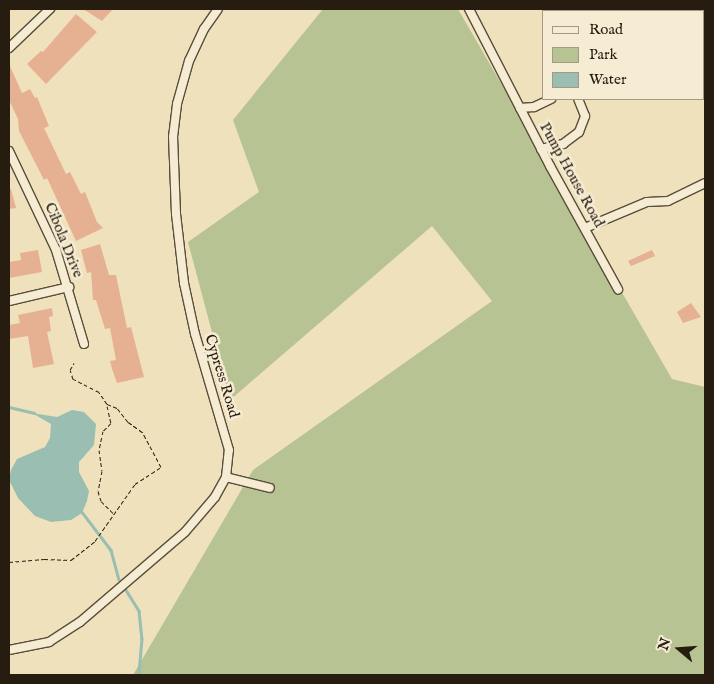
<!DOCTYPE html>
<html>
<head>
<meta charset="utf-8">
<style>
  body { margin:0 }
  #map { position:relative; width:714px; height:684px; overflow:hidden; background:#efe1bc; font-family:"IM FELL English",serif }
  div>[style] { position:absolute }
  .green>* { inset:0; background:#b7c392 }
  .water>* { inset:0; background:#9abeb1 }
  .stream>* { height:2.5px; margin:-1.25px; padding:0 1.25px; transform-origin:1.25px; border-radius:1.25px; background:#9abeb1 }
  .building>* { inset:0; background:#e6b192 }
  .path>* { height:1px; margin-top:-0.5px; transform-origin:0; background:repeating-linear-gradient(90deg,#271c10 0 4px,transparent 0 6.5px) }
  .roads { filter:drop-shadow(1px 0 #594d3b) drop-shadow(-1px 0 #594d3b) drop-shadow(0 1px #594d3b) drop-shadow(0 -1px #594d3b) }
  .minor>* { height:8px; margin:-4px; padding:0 4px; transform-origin:4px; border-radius:4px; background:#f5ecd3 }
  span { translate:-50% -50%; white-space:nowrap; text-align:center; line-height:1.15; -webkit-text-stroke:5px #f5ecd3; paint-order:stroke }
  .street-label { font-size:15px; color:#271c10 }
  .frame { position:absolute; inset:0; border:10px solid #271c10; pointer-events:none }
  .legend { position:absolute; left:542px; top:10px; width:162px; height:90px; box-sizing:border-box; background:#f5ecd3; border:1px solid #a39985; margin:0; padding:6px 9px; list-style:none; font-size:15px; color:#271c10 }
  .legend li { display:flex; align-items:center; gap:10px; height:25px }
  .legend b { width:25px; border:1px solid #a39985 }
  .north { position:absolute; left:654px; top:624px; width:50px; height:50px; -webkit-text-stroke:4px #f5ecd3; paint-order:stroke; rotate:288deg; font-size:14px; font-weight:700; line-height:20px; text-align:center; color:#271c10 }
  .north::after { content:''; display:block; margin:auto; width:18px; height:22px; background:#271c10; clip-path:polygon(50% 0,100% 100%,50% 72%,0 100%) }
</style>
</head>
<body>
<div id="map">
  <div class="green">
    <div style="clip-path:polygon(323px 9px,458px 9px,672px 379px,705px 387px,705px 675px,133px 675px,253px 470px,492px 301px,432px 226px,230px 400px,188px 242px,259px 192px,233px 120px)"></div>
  </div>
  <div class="water">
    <div style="clip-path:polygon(72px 410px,84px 412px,96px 424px,94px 445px,79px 462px,79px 472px,89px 491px,87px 501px,82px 513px,71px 520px,51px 522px,35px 516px,18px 498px,9px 480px,11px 470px,17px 459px,45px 447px,50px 438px,51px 424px,32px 413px,57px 417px)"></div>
  </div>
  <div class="stream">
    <div style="left:9px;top:407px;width:26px;rotate:13deg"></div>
    <div style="left:82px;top:512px;width:48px;rotate:52.7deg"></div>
    <div style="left:111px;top:550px;width:30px;rotate:75deg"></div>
    <div style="left:126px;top:590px;width:25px;rotate:58deg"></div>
    <div style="left:139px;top:611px;width:28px;rotate:84deg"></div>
    <div style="left:142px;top:639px;width:36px;rotate:95deg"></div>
  </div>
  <div class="building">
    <div style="clip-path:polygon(83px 9px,113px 9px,102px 21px)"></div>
    <div style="clip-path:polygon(76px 14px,97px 32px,46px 84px,27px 64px,41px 51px,43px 52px)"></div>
    <div style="clip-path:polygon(9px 64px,22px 93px,30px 89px,35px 98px,37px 97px,49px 126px,44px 128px,66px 174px,70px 172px,81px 194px,85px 192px,97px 222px,103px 228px,76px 241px,47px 178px,44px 180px,19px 131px,18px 119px,9px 100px)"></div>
    <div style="clip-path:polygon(9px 189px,11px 189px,16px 208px,9px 209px)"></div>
    <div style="clip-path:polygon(100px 244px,109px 275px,116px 275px,127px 328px,131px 327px,144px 377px,117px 383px,112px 369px,110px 361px,116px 360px,110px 328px,105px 329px,96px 300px,93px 300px,91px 272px,87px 273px,81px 250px)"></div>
    <div style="clip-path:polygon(38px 250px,42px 272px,9px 278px,9px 262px,21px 260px,20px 253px)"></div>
    <div style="clip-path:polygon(652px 250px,655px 256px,631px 266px,628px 261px)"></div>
    <div style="clip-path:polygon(691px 303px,701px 317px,683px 323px,677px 312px)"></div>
    <div style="clip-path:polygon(52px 308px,53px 316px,49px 317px,51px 331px,47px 332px,54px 364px,33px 368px,28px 336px,9px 339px,9px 325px,20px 323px,18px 315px)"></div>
  </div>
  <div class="path">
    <div style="left:107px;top:406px;width:17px;rotate:77deg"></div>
    <div style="left:111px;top:423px;width:11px;rotate:135deg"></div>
    <div style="left:103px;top:431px;width:19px;rotate:102deg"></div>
    <div style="left:99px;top:450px;width:21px;rotate:82deg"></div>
    <div style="left:102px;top:471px;width:20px;rotate:101deg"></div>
    <div style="left:98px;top:491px;width:10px;rotate:73deg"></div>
    <div style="left:101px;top:501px;width:17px;rotate:45deg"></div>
    <div style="left:9px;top:562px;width:35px;rotate:-5deg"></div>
    <div style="left:44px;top:559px;width:27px;rotate:2deg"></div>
    <div style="left:71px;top:560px;width:31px;rotate:-38deg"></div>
    <div style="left:95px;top:541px;width:70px;rotate:-54.9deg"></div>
    <div style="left:135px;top:484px;width:31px;rotate:-33deg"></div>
    <div style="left:161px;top:467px;width:40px;rotate:-118deg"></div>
    <div style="left:142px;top:432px;width:17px;rotate:-144deg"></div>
    <div style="left:128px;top:422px;width:18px;rotate:-128deg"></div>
    <div style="left:117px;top:408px;width:11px;rotate:-158deg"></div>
    <div style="left:107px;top:404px;width:14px;rotate:-124deg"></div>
    <div style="left:99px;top:392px;width:29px;rotate:-153deg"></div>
    <div style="left:73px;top:379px;width:9px;rotate:-108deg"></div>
    <div style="left:70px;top:370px;width:8px;rotate:-60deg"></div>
  </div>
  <div class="roads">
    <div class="minor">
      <div style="left:469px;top:9px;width:177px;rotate:62.7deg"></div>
      <div style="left:550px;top:166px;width:141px;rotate:61.1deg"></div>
      <div style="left:9px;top:48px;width:57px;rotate:-43.6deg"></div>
      <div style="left:520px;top:108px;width:14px;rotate:-4deg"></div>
      <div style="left:534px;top:107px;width:19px;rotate:-25deg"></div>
      <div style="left:541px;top:149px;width:23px;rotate:-13deg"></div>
      <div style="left:563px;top:144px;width:20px;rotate:-37deg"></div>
      <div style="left:579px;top:132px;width:17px;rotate:-69deg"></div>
      <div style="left:585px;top:116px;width:18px;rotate:-112deg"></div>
      <div style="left:9px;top:151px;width:110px;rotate:64.6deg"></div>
      <div style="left:56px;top:250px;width:98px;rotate:73.4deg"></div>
      <div style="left:585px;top:228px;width:67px;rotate:-22.8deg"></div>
      <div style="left:647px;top:202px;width:21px;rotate:-3deg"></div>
      <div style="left:668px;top:201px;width:41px;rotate:-25.9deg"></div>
      <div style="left:9px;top:301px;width:62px;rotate:-13.1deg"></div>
      <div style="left:226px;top:477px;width:45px;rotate:14deg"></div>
      <div style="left:9px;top:650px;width:41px;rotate:-11.3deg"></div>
      <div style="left:49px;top:642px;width:37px;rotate:-33deg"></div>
      <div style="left:80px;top:622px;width:138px;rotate:-40.6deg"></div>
      <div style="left:185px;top:532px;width:46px;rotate:-49.4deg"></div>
      <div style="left:215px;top:497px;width:23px;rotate:-61deg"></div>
      <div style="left:226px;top:477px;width:27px;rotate:-84deg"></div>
      <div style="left:229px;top:450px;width:121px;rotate:-106.3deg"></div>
      <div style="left:195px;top:334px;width:52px;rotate:-102.2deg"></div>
      <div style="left:184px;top:283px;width:69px;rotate:-96.6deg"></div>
      <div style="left:176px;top:214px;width:77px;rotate:-92.2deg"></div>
      <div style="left:173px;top:137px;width:33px;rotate:-83deg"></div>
      <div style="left:177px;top:104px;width:45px;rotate:-74.4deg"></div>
      <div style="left:189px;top:61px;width:35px;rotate:-65deg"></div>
      <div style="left:204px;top:29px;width:24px;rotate:-55deg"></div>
    </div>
  </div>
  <div class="street-label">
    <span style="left:572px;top:175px;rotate:61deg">Pump House Road</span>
    <span style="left:64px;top:240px;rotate:68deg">Cibola Drive</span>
    <span style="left:222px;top:376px;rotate:73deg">Cypress Road</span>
  </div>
  <div class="frame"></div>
  <ul class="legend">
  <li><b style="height:6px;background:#f5ecd3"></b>Road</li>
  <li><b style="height:14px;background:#b7c392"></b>Park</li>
  <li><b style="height:14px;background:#9abeb1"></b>Water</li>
  </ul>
  <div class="north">N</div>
</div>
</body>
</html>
